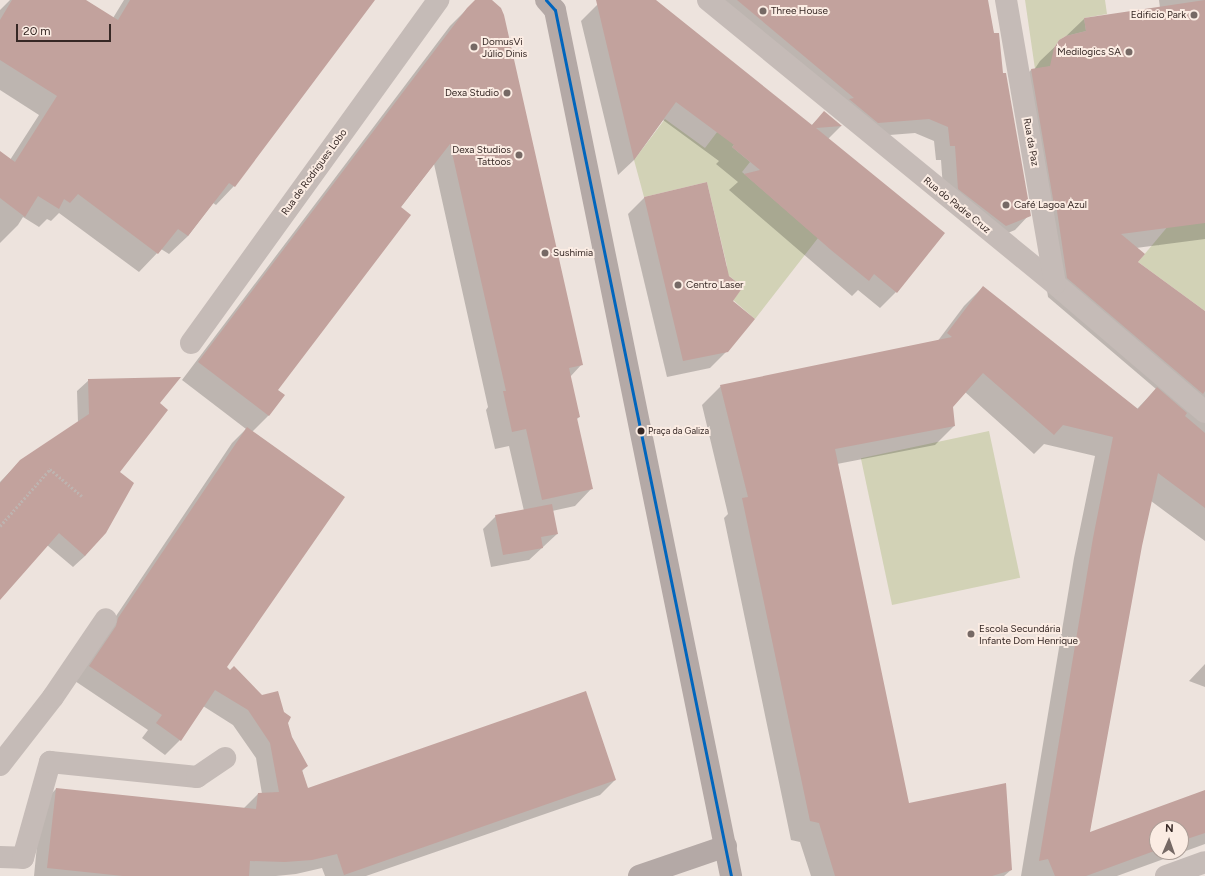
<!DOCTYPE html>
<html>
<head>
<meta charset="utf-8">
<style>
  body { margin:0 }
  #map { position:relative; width:1205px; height:876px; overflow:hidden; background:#ede3dd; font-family:Figtree,sans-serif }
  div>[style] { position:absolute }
  .green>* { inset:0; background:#d2d2b6; transform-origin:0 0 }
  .shadow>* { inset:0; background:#0003 }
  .building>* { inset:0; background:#c2a29d }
  .path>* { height:2.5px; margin-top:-1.25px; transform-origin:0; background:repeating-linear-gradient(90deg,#beb3af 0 2px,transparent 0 4px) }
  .minor>* { height:22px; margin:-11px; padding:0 11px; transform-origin:11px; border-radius:11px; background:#c5bbb7 }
  .major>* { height:22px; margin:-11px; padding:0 11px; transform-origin:11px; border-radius:11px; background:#b4a9a6 }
  .bus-1>* { height:3px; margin:-1.5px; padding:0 1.5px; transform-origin:1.5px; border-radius:1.5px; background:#0065bd }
  .dots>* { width:11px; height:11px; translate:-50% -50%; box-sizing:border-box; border:2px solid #fbece3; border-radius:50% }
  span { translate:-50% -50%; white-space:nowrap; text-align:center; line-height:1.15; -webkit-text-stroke:4px #fbece3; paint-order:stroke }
  .bus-label { font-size:9px; color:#362825 }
  .left { translate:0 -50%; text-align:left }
  .poi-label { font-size:10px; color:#362825 }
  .right { translate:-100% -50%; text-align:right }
  .street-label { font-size:10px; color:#362825 }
  .north { position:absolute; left:1149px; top:820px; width:40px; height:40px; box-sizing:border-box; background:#fbece3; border:1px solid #ac9e97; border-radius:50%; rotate:2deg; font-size:11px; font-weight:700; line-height:16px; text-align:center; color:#362825 }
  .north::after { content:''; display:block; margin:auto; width:14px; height:18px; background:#766965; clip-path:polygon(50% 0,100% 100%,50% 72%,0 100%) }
  .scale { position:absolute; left:16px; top:24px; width:95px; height:18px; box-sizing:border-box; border:2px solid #362825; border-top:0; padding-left:5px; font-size:12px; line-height:14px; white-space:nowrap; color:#362825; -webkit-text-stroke:3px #fbece3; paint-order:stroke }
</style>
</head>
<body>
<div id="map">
  <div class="green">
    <div style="clip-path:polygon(1025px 0,1105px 0,1107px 14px,1084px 18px,1086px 31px,1066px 36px,1059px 40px,1054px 48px,1053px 66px,1035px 69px)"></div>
    <div style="clip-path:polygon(665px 119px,705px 148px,727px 119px,744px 133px,732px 147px,750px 162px,742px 172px,818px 238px,755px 319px,733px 300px,743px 287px,723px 271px,727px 266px,707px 182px,644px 197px,634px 160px)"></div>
    <div style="clip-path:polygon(1174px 219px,1205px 223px,1205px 311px,1138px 262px)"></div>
    <div style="left:989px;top:431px;width:150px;height:131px;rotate:78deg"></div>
  </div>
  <div class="shadow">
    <div style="clip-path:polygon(10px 0,85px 0,113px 18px,124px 0,374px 0,234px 186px,216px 205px,213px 203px,188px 236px,169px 254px,161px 249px,139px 272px,59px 213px,51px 221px,47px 219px,39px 227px,23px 217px,18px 225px,0 243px,0 152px,10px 160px,39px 115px,0 90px,0 10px)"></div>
    <div style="clip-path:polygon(480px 0,490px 0,582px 364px,570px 377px,579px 417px,576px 420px,592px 488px,575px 506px,552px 511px,557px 534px,529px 560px,491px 567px,483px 529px,496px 516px,524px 511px,509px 446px,495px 449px,486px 410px,488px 407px,434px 164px,400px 208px,277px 390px,284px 395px,268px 416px,252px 432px,226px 667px,287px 722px,291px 738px,307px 766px,302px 771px,307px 790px,615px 780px,600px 795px,366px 876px,325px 876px,322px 868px,296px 874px,276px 876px,34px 876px,41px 804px,56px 789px,243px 809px,258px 794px,262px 794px,256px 758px,233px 725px,203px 706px,180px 740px,165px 755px,142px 738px,148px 730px,75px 681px,104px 634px,232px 443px,246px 429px,182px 380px,450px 26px,474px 2px)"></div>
    <div style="clip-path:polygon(607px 0,655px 0,811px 126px,824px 113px,841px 126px,828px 139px,944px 233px,896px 292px,880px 308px,858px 290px,852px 296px,729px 190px,738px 182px,716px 164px,719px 161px,663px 120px,634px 160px,618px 175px,581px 21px,597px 5px)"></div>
    <div style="clip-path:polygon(707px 0,987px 0,1029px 215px,1015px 230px,991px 240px,944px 203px,941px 160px,936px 160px,934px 141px,915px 133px,864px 137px)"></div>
    <div style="clip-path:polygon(evenodd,1159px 0,1205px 0,1205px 239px,1136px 248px,1137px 262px,1205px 312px,1205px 541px,1151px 501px,1141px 546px,1089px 834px,1205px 791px,1205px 844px,1117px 876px,1021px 876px,1074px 558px,1095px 456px,1044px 444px,1034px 454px,965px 392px,952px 407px,954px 426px,935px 445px,837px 464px,908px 804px,1011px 870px,1004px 876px,811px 876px,800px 842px,791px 840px,724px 518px,728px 514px,702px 405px,721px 386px,937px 342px,964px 306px,983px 287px,1137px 409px,1156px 389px,1048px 297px,1037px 223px,1012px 89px,1031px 70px,1034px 70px,1040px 61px,1084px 19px,1160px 8px,1159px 0,1157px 828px,1181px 828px,1181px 852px,1157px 852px,1157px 828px)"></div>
    <div style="clip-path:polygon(706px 184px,731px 301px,727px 351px,710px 368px,667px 377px,628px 214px,644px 198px)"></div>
    <div style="clip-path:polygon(89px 380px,158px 403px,118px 472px,85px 556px,73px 567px,47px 545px,0 598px,0 482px,21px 460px,78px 423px,77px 391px)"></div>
    <div style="clip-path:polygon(1205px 664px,1205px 687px,1189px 681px)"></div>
  </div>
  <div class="building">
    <div style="clip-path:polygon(12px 0,86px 0,118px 20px,130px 0,375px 0,235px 187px,229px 183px,188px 236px,178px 229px,158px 254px,78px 194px,70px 203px,64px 199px,59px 209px,38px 196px,25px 217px,0 198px,0 151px,15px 162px,57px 96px,0 60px,0 20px)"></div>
    <div style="clip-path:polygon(475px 0,492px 0,501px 8px,504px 15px,583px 365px,569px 368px,580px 417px,577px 418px,593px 489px,542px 500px,526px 429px,512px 432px,503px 391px,506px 391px,450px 144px,401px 207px,411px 215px,278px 390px,285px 395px,269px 416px,198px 362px,467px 8px)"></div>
    <div style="clip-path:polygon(596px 0,656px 0,812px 125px,824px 111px,842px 126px,816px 128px,945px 233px,897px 293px,874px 274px,869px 281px,831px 250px,744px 174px,760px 170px,732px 147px,734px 145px,676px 102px,634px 160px)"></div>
    <div style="clip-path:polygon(737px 0,988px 0,994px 33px,999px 33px,1003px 73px,1006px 73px,1031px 216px,1006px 226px,958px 189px,955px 146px,950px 146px,948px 127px,929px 119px,878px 123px,849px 99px,854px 98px)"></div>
    <div style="clip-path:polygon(1205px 0,1205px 223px,1121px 234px,1145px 254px,1138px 262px,1205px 311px,1205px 391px,1203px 394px,1067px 278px,1056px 204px,1054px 205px,1031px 69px,1050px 66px,1054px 48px,1059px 40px,1066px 36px,1086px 31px,1084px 18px)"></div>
    <div style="clip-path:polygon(707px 182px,729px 276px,743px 287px,733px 301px,755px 319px,728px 352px,683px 361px,644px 197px)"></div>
    <div style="clip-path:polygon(983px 286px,1138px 409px,1157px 387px,1187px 413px,1185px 416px,1205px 433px,1205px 508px,1158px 473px,1142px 546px,1090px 832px,1205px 790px,1205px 833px,1181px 841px,1181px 828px,1157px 828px,1157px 850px,1086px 876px,1055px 876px,1048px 859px,1039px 861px,1093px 538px,1113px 437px,1063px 425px,1054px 435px,983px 373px,953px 407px,955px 426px,835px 449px,909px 803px,1006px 783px,1012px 870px,992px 876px,835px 876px,819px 823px,810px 821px,742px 498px,748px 497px,720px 385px,952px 337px,947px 333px)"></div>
    <div style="clip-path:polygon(181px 377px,160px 403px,168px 410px,120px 472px,134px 483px,106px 533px,85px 556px,59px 533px,0 600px,0 483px,20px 460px,89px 414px,88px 379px)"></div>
    <div style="clip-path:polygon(247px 427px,345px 497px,227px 667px,230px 670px,234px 666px,262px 695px,278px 691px,284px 712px,291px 717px,288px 723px,292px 737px,308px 766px,302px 770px,308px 788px,586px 691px,616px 780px,344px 875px,337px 854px,312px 860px,285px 862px,250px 861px,249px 876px,123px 876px,47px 868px,56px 788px,256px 809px,258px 793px,279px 792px,270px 743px,248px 710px,215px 690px,181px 741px,156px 723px,162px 715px,89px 666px,116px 626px,118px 618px)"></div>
    <div style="clip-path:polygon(552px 504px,558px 534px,541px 537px,543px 548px,503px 555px,495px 515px)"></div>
  </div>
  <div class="path">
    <div style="left:0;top:526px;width:76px;rotate:-48.7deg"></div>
    <div style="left:50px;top:469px;width:42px;rotate:40.2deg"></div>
  </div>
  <div class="minor">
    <div style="left:708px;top:0;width:448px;rotate:39.3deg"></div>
    <div style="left:1055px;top:284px;width:197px;rotate:40.5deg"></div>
    <div style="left:1006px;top:0;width:288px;rotate:80.2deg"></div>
    <div style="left:191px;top:343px;width:423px;rotate:-54.2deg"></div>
    <div style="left:0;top:765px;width:86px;rotate:-52.1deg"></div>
    <div style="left:53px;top:697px;width:94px;rotate:-55.8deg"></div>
    <div style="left:0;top:857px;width:23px;rotate:2deg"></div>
    <div style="left:23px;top:858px;width:100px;rotate:-74.3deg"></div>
    <div style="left:50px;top:762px;width:148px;rotate:5.8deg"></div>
    <div style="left:197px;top:777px;width:34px;rotate:-34deg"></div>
    <div style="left:1166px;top:876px;width:41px;rotate:-19.7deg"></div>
  </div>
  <div class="major">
    <div style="left:546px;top:0;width:13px;rotate:48deg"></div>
    <div style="left:555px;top:10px;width:884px;rotate:78.51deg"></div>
    <div style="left:639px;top:876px;width:92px;rotate:-19deg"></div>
  </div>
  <div class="bus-1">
    <div style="left:546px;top:0;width:13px;rotate:48deg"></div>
    <div style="left:555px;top:10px;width:884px;rotate:78.51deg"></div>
  </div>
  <div class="dots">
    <div style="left:763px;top:11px;background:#766965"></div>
    <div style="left:1194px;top:15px;background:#766965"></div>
    <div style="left:474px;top:47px;background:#766965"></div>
    <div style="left:1129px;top:52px;background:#766965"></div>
    <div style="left:507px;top:93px;background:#766965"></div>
    <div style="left:519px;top:155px;background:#766965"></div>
    <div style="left:1006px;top:205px;background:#766965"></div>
    <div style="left:545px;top:253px;background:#766965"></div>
    <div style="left:678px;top:285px;background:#766965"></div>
    <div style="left:641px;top:431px;background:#362825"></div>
    <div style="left:971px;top:634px;background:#766965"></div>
  </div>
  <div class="bus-label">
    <span class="left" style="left:648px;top:431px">Praça da Galiza</span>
  </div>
  <div class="poi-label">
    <span class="left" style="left:771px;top:11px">Three House</span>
    <span class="right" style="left:1186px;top:15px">Edificio Park</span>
    <span class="left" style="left:482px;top:47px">DomusVi<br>Júlio Dinis</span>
    <span class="right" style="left:1121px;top:52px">Medilogics SA</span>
    <span class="right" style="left:499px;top:93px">Dexa Studio</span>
    <span class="right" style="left:511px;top:155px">Dexa Studios<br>Tattoos</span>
    <span class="left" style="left:1014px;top:205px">Café Lagoa Azul</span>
    <span class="left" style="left:553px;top:253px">Sushimia</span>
    <span class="left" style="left:686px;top:285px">Centro Laser</span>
    <span class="left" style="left:979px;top:634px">Escola Secundária<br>Infante Dom Henrique</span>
  </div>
  <div class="street-label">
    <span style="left:1031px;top:142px;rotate:80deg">Rua da Paz</span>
    <span style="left:314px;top:172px;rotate:-54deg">Rua de Rodrigues Lobo</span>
    <span style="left:957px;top:205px;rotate:39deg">Rua do Padre Cruz</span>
  </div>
  <div class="north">N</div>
  <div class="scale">20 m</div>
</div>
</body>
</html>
